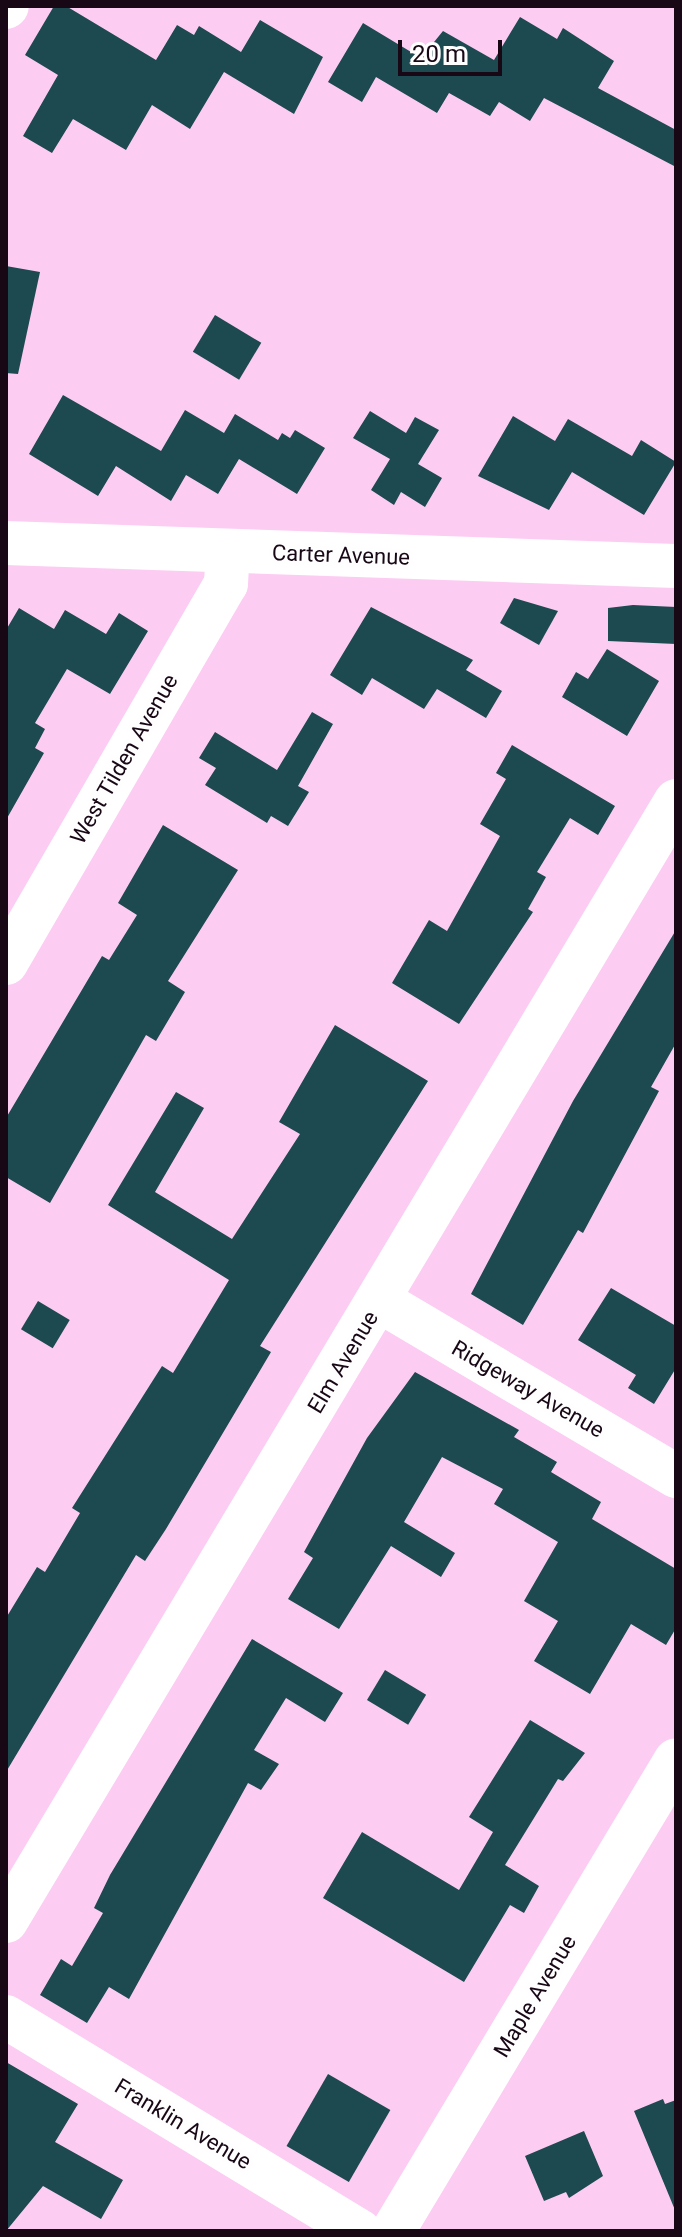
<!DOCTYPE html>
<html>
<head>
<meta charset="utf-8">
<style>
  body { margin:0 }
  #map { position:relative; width:682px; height:2237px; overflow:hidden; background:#fcccf3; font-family:Roboto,sans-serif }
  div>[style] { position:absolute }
  .building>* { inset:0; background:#1d4951; transform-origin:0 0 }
  .minor>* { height:44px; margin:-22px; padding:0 22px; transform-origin:22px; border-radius:22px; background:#fff }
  span { translate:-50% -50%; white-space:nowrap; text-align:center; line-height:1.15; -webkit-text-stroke:8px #fefefe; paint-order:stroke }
  .street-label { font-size:22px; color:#180816 }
  .frame { position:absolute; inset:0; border:8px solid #180816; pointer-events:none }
  .scale { position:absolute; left:398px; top:40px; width:104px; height:36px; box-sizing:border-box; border:4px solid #180816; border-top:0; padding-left:10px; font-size:24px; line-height:28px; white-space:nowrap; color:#180816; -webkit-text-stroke:6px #fefefe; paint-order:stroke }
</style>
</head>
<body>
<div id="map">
  <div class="building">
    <div style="clip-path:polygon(54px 6px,66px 6px,156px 60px,177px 25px,194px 35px,199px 26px,241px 52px,260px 20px,323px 57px,294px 114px,224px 72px,190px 129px,152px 105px,126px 150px,73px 119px,52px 153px,23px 136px,58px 75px,25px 55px)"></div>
    <div style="clip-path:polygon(520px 17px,557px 39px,563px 28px,614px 61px,598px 88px,676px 130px,676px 167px,544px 98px,530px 121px,499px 102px,490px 116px,449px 93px,437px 113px,376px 77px,362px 102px,328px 82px,363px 23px,421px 58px,443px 31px,494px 60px)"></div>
    <div style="clip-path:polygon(6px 266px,40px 272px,18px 374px,6px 373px)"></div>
    <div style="left:215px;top:315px;width:54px;height:43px;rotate:31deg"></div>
    <div style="clip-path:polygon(63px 395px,161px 451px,185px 410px,224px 433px,235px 414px,278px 440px,282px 433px,290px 438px,295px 430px,325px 448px,297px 494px,239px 459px,218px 494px,186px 475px,171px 501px,116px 466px,98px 496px,29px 454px)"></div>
    <div style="clip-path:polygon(370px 411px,406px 433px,415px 417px,439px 430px,418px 464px,442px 478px,425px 507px,401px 492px,394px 505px,371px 490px,390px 459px,353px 438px)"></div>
    <div style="clip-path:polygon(513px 416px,555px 441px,568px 419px,632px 456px,641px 440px,676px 462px,644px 515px,572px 472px,549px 510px,478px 476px)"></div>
    <div style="clip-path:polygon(514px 598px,558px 611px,539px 645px,500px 623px)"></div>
    <div style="clip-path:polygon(633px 605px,676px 607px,676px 644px,608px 641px,608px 608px)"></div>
    <div style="clip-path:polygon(371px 607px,473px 660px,466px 670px,502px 691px,486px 718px,437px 689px,424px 709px,372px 678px,362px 695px,330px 675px)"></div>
    <div style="clip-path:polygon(19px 608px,54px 629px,65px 610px,106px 634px,119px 613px,148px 631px,110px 694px,67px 669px,35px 723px,45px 729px,35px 748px,44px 753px,6px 820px,6px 630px)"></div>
    <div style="clip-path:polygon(607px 649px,659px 681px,627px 736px,562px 697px,576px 672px,588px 679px)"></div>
    <div style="clip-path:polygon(312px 712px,333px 724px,298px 786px,309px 792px,288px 826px,271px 816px,267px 823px,205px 785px,216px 768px,199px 758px,215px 732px,277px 770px)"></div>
    <div style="clip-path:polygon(512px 745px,615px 806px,598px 835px,570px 818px,537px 872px,546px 877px,528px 909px,533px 912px,459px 1024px,392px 983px,429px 920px,447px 931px,500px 836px,480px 824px,506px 779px,496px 773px)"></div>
    <div style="clip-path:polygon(163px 825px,238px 870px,168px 981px,185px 992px,156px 1041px,146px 1035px,50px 1203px,6px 1177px,6px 1118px,102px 956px,109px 960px,137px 915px,118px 903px)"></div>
    <div style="clip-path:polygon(676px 930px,676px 1043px,651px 1087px,659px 1091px,583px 1233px,578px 1230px,523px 1325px,471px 1294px,573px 1101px)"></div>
    <div style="clip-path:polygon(335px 1025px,428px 1081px,260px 1346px,271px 1352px,166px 1529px,145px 1561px,136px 1555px,6px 1772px,6px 1618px,37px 1567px,45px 1572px,80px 1513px,72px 1508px,162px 1366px,173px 1373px,229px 1280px,108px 1205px,176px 1092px,204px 1108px,155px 1192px,232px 1239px,300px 1134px,279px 1122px)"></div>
    <div style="clip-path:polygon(611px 1288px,676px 1326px,676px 1368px,654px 1404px,628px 1388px,636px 1375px,578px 1340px)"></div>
    <div style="left:38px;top:1301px;width:37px;height:33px;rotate:31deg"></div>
    <div style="clip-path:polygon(415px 1372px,519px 1430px,514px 1437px,557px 1462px,551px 1472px,601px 1502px,592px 1519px,676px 1569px,676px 1628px,666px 1645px,631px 1624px,590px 1694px,534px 1661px,558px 1621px,524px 1601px,558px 1542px,494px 1504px,503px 1489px,442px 1457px,404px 1522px,455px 1553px,441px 1577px,391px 1546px,339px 1629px,288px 1599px,313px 1558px,304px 1552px,367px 1438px)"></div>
    <div style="clip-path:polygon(252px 1639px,343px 1693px,325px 1722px,286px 1698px,254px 1750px,279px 1764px,261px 1790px,248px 1783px,129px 1999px,109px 1987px,87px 2023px,40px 1995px,61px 1959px,72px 1966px,103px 1913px,94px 1908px,110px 1875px)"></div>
    <div style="left:385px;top:1670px;width:48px;height:35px;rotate:31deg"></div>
    <div style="clip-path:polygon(530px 1720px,585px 1753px,563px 1781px,558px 1779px,505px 1865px,539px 1886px,524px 1913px,510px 1905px,464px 1982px,323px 1898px,362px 1832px,459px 1890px,493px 1832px,469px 1817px)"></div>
    <div style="clip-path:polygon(6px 2062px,78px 2104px,55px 2142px,123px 2180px,101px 2219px,43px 2186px,6px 2231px)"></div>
    <div style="left:328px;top:2074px;width:72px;height:83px;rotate:30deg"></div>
    <div style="clip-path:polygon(663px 2099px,665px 2104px,676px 2100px,675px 2210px,634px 2111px)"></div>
    <div style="clip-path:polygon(584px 2131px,603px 2176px,569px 2198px,566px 2192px,544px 2201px,525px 2156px)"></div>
  </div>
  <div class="minor">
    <div style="left:6px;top:7px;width:1px;rotate:-45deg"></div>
    <div style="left:6px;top:543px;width:670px;rotate:1.97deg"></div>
    <div style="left:6px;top:963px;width:438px;rotate:-59.9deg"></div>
    <div style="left:226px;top:584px;width:33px;rotate:-87deg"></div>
    <div style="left:380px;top:1301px;width:344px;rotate:30.6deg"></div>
    <div style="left:6px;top:1921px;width:1305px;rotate:-59.11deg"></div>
    <div style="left:6px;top:2017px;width:414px;rotate:31.2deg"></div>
    <div style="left:393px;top:2231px;width:549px;rotate:-59deg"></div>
  </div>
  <div class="street-label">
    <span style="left:341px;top:555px;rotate:2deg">Carter Avenue</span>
    <span style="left:124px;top:759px;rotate:-60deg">West Tilden Avenue</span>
    <span style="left:343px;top:1362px;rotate:-59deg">Elm Avenue</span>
    <span style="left:528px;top:1389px;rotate:30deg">Ridgeway Avenue</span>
    <span style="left:535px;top:1996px;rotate:-59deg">Maple Avenue</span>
    <span style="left:183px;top:2124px;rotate:31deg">Franklin Avenue</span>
  </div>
  <div class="frame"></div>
  <div class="scale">20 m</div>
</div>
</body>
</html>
